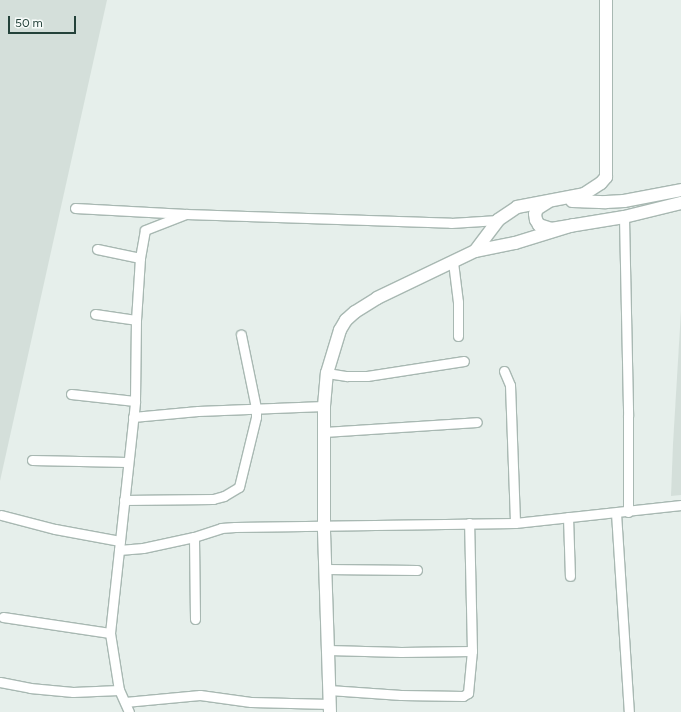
<!DOCTYPE html>
<html>
<head>
<meta charset="utf-8">
<style>
  body { margin:0 }
  #map { position:relative; width:681px; height:712px; overflow:hidden; background:#e6efeb; font-family:Figtree,sans-serif }
  div>[style] { position:absolute }
  .built>* { inset:0; background:#d4dfda }
  .roads { filter:drop-shadow(1px 0 #a8b8b2) drop-shadow(-1px 0 #a8b8b2) drop-shadow(0 1px #a8b8b2) drop-shadow(0 -1px #a8b8b2) }
  .street>* { height:9px; margin:-4.5px; padding:0 4.5px; transform-origin:4.5px; border-radius:4.5px; background:#fff }
  .secondary>* { height:12px; margin:-6px; padding:0 6px; transform-origin:6px; border-radius:6px; background:#fff }
  span { translate:-50% -50%; white-space:nowrap; text-align:center; line-height:1.15; -webkit-text-stroke:3px #f7fbf9; paint-order:stroke }
  .scale { position:absolute; left:8px; top:16px; width:68px; height:18px; box-sizing:border-box; border:2px solid #24423a; border-top:0; padding-left:5px; font-size:12px; line-height:14px; white-space:nowrap; color:#24423a; -webkit-text-stroke:3px #f7fbf9; paint-order:stroke }
</style>
</head>
<body>
<div id="map">
  <div class="built">
    <div style="clip-path:polygon(0 0,107px 0,0 481px)"></div>
    <div style="clip-path:polygon(681px 311px,681px 495px,671px 496px,673px 444px)"></div>
  </div>
  <div class="roads">
    <div class="street">
      <div style="left:75px;top:208px;width:111px;rotate:3.1deg"></div>
      <div style="left:186px;top:214px;width:265px;rotate:1.9deg"></div>
      <div style="left:451px;top:223px;width:47px;rotate:-3.7deg"></div>
      <div style="left:624px;top:217px;width:199px;rotate:88.8deg"></div>
      <div style="left:628px;top:416px;width:96px;rotate:90deg"></div>
      <div style="left:97px;top:249px;width:44px;rotate:11.8deg"></div>
      <div style="left:453px;top:262px;width:40px;rotate:82.9deg"></div>
      <div style="left:458px;top:302px;width:34px;rotate:90deg"></div>
      <div style="left:95px;top:314px;width:41px;rotate:8.3deg"></div>
      <div style="left:504px;top:371px;width:15px;rotate:67deg"></div>
      <div style="left:510px;top:385px;width:138px;rotate:87.9deg"></div>
      <div style="left:327px;top:373px;width:20px;rotate:9deg"></div>
      <div style="left:347px;top:376px;width:20px"></div>
      <div style="left:367px;top:376px;width:98px;rotate:-8.8deg"></div>
      <div style="left:71px;top:394px;width:64px;rotate:6.2deg"></div>
      <div style="left:133px;top:417px;width:65px;rotate:-5.3deg"></div>
      <div style="left:198px;top:411px;width:126px;rotate:-2.3deg"></div>
      <div style="left:324px;top:432px;width:153px;rotate:-3.7deg"></div>
      <div style="left:32px;top:460px;width:95px;rotate:1.2deg"></div>
      <div style="left:124px;top:500px;width:89px;rotate:-0.6deg"></div>
      <div style="left:213px;top:499px;width:11px;rotate:-15deg"></div>
      <div style="left:224px;top:496px;width:17px;rotate:-31deg"></div>
      <div style="left:239px;top:487px;width:72px;rotate:-76.3deg"></div>
      <div style="left:256px;top:417px;width:9px;rotate:-90deg"></div>
      <div style="left:256px;top:408px;width:75px;rotate:-101.6deg"></div>
      <div style="left:616px;top:513px;width:199px;rotate:86.3deg"></div>
      <div style="left:1px;top:515px;width:56px;rotate:14.5deg"></div>
      <div style="left:55px;top:529px;width:66px;rotate:10.5deg"></div>
      <div style="left:568px;top:517px;width:59px;rotate:88.1deg"></div>
      <div style="left:194px;top:537px;width:82px;rotate:89.3deg"></div>
      <div style="left:119px;top:550px;width:24px;rotate:-5deg"></div>
      <div style="left:143px;top:548px;width:52px;rotate:-12.2deg"></div>
      <div style="left:194px;top:537px;width:28px;rotate:-18deg"></div>
      <div style="left:221px;top:528px;width:14px;rotate:-4deg"></div>
      <div style="left:235px;top:527px;width:280px;rotate:-0.8deg"></div>
      <div style="left:515px;top:523px;width:167px;rotate:-6.2deg"></div>
      <div style="left:326px;top:569px;width:91px;rotate:0.6deg"></div>
      <div style="left:3px;top:617px;width:108px;rotate:8.5deg"></div>
      <div style="left:328px;top:650px;width:73px;rotate:1.6deg"></div>
      <div style="left:401px;top:652px;width:71px;rotate:-0.8deg"></div>
      <div style="left:0;top:682px;width:31px;rotate:11deg"></div>
      <div style="left:30px;top:688px;width:43px;rotate:5.3deg"></div>
      <div style="left:73px;top:692px;width:46px;rotate:-2.5deg"></div>
      <div style="left:329px;top:690px;width:72px;rotate:4deg"></div>
      <div style="left:401px;top:695px;width:62px;rotate:0.9deg"></div>
      <div style="left:463px;top:696px;width:6px;rotate:-31deg"></div>
      <div style="left:468px;top:693px;width:42px;rotate:-84.6deg"></div>
      <div style="left:472px;top:651px;width:128px;rotate:-91.3deg"></div>
      <div style="left:125px;top:702px;width:75px;rotate:-5.3deg"></div>
      <div style="left:200px;top:695px;width:51px;rotate:7.8deg"></div>
      <div style="left:251px;top:702px;width:79px;rotate:1.5deg"></div>
      <div style="left:129px;top:712px;width:24px;rotate:-114deg"></div>
      <div style="left:119px;top:690px;width:58px;rotate:-99deg"></div>
      <div style="left:110px;top:633px;width:233px;rotate:-83.8deg"></div>
      <div style="left:135px;top:401px;width:81px;rotate:-89.3deg"></div>
      <div style="left:136px;top:320px;width:62px;rotate:-86.3deg"></div>
      <div style="left:140px;top:258px;width:28px;rotate:-80deg"></div>
      <div style="left:145px;top:230px;width:44px;rotate:-21.3deg"></div>
    </div>
    <div class="secondary">
      <div style="left:572px;top:201px;width:34px;rotate:2deg"></div>
      <div style="left:606px;top:202px;width:18px;rotate:-3deg"></div>
      <div style="left:624px;top:201px;width:58px;rotate:-10.9deg"></div>
      <div style="left:548px;top:202px;width:13px;rotate:148deg"></div>
      <div style="left:537px;top:209px;width:5px;rotate:112deg"></div>
      <div style="left:535px;top:214px;width:6px;rotate:81deg"></div>
      <div style="left:536px;top:220px;width:6px;rotate:59deg"></div>
      <div style="left:539px;top:225px;width:13px;rotate:18deg"></div>
      <div style="left:551px;top:229px;width:74px;rotate:-9.3deg"></div>
      <div style="left:624px;top:217px;width:59px;rotate:-13.8deg"></div>
      <div style="left:475px;top:251px;width:39px;rotate:-53deg"></div>
      <div style="left:498px;top:220px;width:23px;rotate:-34deg"></div>
      <div style="left:517px;top:207px;width:68px;rotate:-11deg"></div>
      <div style="left:584px;top:194px;width:20px;rotate:-33deg"></div>
      <div style="left:601px;top:183px;width:8px;rotate:-50deg"></div>
      <div style="left:606px;top:177px;width:177px;rotate:-90deg"></div>
      <div style="left:330px;top:712px;width:185px;rotate:-91.9deg"></div>
      <div style="left:324px;top:527px;width:121px;rotate:-90deg"></div>
      <div style="left:324px;top:406px;width:33px;rotate:-85deg"></div>
      <div style="left:327px;top:373px;width:45px;rotate:-73.2deg"></div>
      <div style="left:340px;top:330px;width:12px;rotate:-59deg"></div>
      <div style="left:346px;top:320px;width:12px;rotate:-42deg"></div>
      <div style="left:355px;top:312px;width:26px;rotate:-32deg"></div>
      <div style="left:377px;top:298px;width:109px;rotate:-25.6deg"></div>
      <div style="left:475px;top:251px;width:41px;rotate:-11.3deg"></div>
      <div style="left:515px;top:243px;width:61px;rotate:-17.2deg"></div>
    </div>
  </div>
  <div class="scale">50 m</div>
</div>
</body>
</html>
